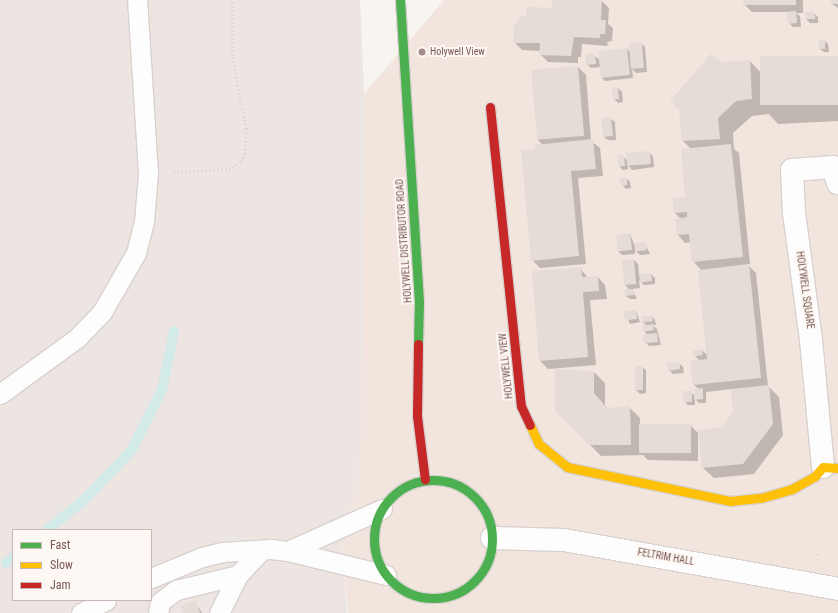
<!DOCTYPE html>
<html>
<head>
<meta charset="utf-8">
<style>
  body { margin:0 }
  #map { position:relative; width:838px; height:613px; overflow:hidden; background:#f8f4f0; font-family:"Roboto Condensed",sans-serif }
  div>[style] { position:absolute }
  .residential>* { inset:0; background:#f1e5de }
  .industrial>* { inset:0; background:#ece5e2 }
  .shadow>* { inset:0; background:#0003 }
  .stream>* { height:10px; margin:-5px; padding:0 5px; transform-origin:5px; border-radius:5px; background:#d2eae8 }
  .building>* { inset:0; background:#e5dbd7; transform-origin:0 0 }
  .path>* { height:2.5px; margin-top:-1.25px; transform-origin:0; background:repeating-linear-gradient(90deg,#dbd2d0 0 1px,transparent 0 4px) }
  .roads { filter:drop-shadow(1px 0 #d8d1ce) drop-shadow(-1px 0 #d8d1ce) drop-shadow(0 1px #d8d1ce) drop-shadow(0 -1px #d8d1ce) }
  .lane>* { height:19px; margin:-9.5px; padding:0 9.5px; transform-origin:9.5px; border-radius:9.5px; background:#fefdfd }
  .street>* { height:22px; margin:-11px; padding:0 11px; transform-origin:11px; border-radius:11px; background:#fefdfd }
  .fast>* { height:9px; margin:-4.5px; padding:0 4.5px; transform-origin:4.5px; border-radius:4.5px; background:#4caf50 }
  .fast>.ring { margin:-4.5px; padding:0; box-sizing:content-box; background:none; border:9px solid #4caf50; border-radius:50% }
  .slow>* { height:9px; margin:-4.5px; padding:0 4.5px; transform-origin:4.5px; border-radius:4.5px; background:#ffc107 }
  .jam>* { height:9px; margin:-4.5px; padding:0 4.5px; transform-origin:4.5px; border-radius:4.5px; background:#c62828 }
  .dots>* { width:11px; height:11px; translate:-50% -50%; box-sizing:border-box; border:2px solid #fef8f4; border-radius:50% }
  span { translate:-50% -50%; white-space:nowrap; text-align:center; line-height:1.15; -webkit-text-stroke:4px #fef8f4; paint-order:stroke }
  .poi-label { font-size:10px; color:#78564f }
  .left { translate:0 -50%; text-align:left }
  .street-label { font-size:10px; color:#78564f }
  .legend { position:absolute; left:12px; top:529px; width:140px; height:72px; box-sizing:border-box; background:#fef8f4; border:1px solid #c8b7b2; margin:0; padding:5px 7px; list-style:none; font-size:12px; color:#78564f }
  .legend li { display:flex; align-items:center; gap:8px; height:20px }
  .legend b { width:20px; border:1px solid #c8b7b2 }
</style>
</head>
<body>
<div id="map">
  <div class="residential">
    <div style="clip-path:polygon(444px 0,838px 0,838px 613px,348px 613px,341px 526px,358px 494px,362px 418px,364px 94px)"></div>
  </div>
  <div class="industrial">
    <div style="clip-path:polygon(evenodd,0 0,360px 0,364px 94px,362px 418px,358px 494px,341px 526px,347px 613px,0 613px,0 0,13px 530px,151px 530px,151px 600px,13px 600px,13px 530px)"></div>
  </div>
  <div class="shadow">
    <div style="clip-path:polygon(553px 0,601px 0,609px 8px,608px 24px,613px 28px,612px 41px,607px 42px,608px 46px,582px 44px,581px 57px,578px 57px,578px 63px,548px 62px,540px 54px,540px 51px,522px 50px,514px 42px,553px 9px)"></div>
    <div style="clip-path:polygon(744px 0,803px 0,803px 13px,796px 13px,800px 16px,801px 27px,793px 27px,789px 23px,788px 12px,752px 12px,744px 4px)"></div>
    <div style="clip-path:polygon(832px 0,838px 0,838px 8px,832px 4px)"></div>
    <div style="clip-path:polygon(814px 13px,818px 17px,818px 23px,810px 23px,806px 19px)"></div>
    <div style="clip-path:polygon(824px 40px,828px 44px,829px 52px,824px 52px,820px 49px)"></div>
    <div style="clip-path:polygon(641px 43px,645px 47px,647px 72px,636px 73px,632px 69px,633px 78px,605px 81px,601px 77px,601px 67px,591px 68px,587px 64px,594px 55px,600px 60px,627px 49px,631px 53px)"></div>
    <div style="clip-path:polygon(838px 57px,838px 121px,778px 124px,769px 114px,752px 116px,733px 133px,734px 149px,739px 153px,750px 264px,748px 265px,756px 273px,768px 386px,779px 397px,783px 435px,754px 474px,714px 478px,703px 468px,722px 428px,734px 413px,732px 389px,706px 392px,706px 403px,699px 403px,695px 399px,695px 405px,688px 405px,684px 401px,691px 392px,695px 396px,699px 389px,694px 385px,700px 361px,695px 356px,702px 350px,708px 356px,702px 271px,693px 261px,691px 242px,685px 243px,678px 235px,676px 220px,681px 219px,674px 212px,687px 198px,691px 149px,683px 141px,722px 63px,750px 61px,761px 73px)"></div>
    <div style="clip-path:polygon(578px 67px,586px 75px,591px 141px,600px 148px,603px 176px,578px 178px,586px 264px,540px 268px,532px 260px,536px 150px,543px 145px,538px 140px)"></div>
    <div style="clip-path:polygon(618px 88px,622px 92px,623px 102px,618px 103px,614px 99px)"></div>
    <div style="clip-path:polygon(611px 119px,615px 122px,616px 140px,608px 140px,604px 137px)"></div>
    <div style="clip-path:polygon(649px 152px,653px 156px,654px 167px,632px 170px,628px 165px,628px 169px,623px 170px,619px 166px,623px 156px,628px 161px)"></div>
    <div style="clip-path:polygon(626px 178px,630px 182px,631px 188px,626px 189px,622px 185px)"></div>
    <div style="clip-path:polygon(630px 234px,634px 244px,645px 243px,650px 254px,640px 255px,635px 250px,635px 254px,622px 255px,618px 251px)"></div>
    <div style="clip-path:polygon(634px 260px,638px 264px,639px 275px,651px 274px,655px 278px,655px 284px,644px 285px,639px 280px,640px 288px,632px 289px,637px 299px,630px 299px,626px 296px,630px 290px,625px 285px)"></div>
    <div style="clip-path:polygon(580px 268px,588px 278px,598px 277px,605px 285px,607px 299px,590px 300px,596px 365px,548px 369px,540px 361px,533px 272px)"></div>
    <div style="clip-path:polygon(636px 311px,640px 322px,630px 324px,625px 313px)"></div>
    <div style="clip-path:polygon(652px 316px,655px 320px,656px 325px,652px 325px,657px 329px,661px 345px,649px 346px,645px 342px,648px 335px,644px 331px,647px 326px,642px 321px)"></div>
    <div style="clip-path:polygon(679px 363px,683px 367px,684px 373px,673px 374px,669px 370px)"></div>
    <div style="clip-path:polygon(642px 367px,646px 370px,646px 393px,640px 394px,636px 390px)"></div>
    <div style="clip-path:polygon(594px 372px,605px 383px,605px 405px,608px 409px,629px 407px,640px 418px,640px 425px,690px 425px,698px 433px,698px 461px,648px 460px,643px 455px,601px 456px,556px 410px)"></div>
    <div style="clip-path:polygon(195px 602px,202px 613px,184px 613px)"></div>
  </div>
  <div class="stream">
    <div style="left:47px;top:530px;width:46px;rotate:-38.9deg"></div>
    <div style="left:83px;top:501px;width:69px;rotate:-46.2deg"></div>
    <div style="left:131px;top:451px;width:68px;rotate:-63.1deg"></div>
    <div style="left:162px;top:390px;width:60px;rotate:-78.5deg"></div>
    <div style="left:6px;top:563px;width:9px;rotate:-41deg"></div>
  </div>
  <div class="building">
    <div style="clip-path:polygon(552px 0,602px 0,601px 20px,606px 20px,605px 34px,600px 34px,600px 38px,574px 37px,571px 56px,539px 55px,540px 43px,513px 43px,514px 26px,522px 16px,526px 16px,527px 7px,552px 8px)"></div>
    <div style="left:743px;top:0;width:53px;height:5px"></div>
    <div style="left:831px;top:0;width:7px;height:4px"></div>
    <div style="left:796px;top:11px;width:12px;height:9px;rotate:85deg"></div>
    <div style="left:805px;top:12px;width:10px;height:7px"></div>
    <div style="clip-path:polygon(825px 39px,825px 49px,819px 49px,818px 40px)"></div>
    <div style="left:642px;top:42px;width:26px;height:13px;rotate:86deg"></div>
    <div style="left:627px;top:48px;width:27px;height:29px;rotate:84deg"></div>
    <div style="clip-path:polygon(586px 54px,595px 54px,596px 64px,586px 65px)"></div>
    <div style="clip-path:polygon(711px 54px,722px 62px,750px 60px,752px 99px,736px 101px,718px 118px,720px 139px,682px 141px,679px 109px,670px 101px)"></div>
    <div style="left:838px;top:56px;width:49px;height:78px;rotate:90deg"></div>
    <div style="left:578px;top:66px;width:70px;height:47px;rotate:85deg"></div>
    <div style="left:618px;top:87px;width:12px;height:6px;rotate:85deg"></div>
    <div style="left:611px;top:117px;width:19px;height:10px;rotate:84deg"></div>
    <div style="clip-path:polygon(593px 139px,596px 169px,571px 171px,579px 256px,531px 261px,521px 150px,535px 149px,535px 145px)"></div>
    <div style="clip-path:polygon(731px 144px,743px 257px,692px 262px,689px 234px,677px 235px,675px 219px,687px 217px,687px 212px,674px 213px,672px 198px,685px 197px,681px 149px)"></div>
    <div style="left:650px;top:151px;width:13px;height:24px;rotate:86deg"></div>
    <div style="left:624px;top:155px;width:11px;height:7px;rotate:85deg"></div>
    <div style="clip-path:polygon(627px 177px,627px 185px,621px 186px,620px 178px)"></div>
    <div style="left:630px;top:233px;width:17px;height:14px;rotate:83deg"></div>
    <div style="left:646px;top:242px;width:8px;height:12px;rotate:83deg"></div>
    <div style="left:634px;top:259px;width:25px;height:12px;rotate:85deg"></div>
    <div style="clip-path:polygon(749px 264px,761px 378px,693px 385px,690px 361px,707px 359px,698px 270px)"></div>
    <div style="clip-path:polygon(581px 267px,582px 277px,598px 276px,599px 291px,583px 292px,588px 357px,539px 361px,532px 271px)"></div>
    <div style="left:651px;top:273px;width:8px;height:12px;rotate:83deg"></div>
    <div style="clip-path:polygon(625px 289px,633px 289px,634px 295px,625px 296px)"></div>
    <div style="left:636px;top:310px;width:9px;height:12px;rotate:84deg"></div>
    <div style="left:652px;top:315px;width:6px;height:11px;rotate:81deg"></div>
    <div style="left:653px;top:324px;width:6px;height:11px;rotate:81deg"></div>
    <div style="left:657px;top:333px;width:9px;height:14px;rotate:84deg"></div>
    <div style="left:702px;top:349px;width:6px;height:9px;rotate:81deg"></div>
    <div style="clip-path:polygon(680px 362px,680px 369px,668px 371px,667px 363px)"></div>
    <div style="left:635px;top:366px;width:8px;height:24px"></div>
    <div style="clip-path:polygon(555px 369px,594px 371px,594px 393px,607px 408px,630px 406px,631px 445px,589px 445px,555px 411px)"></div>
    <div style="clip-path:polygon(769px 385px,773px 424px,743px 464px,702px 468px,698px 430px,722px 427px,733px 412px,731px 389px)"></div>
    <div style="clip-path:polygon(703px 388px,703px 399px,694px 400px,694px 389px)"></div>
    <div style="left:683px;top:391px;width:9px;height:11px"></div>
    <div style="left:639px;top:424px;width:52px;height:29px"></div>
    <div style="clip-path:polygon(196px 600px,200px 613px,183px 613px,180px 606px)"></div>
  </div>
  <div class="path">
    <div style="left:174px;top:172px;width:55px;rotate:-3.1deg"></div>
    <div style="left:229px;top:169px;width:14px;rotate:-30deg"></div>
    <div style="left:241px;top:162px;width:9px;rotate:-63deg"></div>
    <div style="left:245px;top:154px;width:25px;rotate:-88deg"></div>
    <div style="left:246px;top:129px;width:74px;rotate:-100.9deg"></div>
    <div style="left:232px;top:56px;width:56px;rotate:-90deg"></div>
    <div style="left:816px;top:550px;width:7px;rotate:74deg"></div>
  </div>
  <div class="roads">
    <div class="lane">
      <div style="left:0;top:394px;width:95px;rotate:-36deg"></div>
      <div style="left:77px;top:338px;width:36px;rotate:-46deg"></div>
      <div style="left:102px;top:312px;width:68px;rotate:-60deg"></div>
      <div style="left:136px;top:253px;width:32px;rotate:-76deg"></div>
      <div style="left:144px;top:222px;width:49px;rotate:-85.3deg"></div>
      <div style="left:148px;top:173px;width:173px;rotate:-93.6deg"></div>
      <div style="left:288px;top:551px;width:103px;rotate:-24.1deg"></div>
      <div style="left:151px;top:578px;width:55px;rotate:-22.4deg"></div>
      <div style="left:202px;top:557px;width:21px;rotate:-14deg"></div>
      <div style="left:222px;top:552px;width:49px;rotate:-3.5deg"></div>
      <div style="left:271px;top:549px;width:17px;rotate:7deg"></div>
      <div style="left:288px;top:551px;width:101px;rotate:13.8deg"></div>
      <div style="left:81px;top:613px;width:28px;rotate:-27deg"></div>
      <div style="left:158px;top:613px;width:11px;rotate:-80deg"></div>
      <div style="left:160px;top:602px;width:20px;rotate:-37deg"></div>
      <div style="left:176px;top:590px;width:64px;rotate:-13.6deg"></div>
      <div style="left:219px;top:613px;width:42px;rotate:-63.4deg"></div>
      <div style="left:238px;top:575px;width:35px;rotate:-47deg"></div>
    </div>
    <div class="street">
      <div style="left:823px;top:467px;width:128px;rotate:-95.4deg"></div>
      <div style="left:811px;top:340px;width:128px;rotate:-97.6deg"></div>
      <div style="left:794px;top:213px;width:43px;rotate:-92.7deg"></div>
      <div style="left:792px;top:170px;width:41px;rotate:-4.2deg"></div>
      <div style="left:833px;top:167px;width:17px;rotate:73deg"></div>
      <div style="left:492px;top:538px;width:72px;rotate:1.6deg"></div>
      <div style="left:564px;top:540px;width:278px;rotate:10.1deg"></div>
    </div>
    <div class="fast">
      <div style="left:400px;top:0;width:303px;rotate:86.4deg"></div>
      <div style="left:419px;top:302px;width:42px;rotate:91.4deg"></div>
      <div class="ring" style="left:374px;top:480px;width:109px;height:109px"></div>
    </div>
    <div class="slow">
      <div style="left:530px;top:425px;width:21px;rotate:65deg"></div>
      <div style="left:539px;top:444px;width:36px;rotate:39deg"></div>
      <div style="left:567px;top:467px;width:167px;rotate:11.8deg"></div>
      <div style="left:730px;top:501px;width:31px;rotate:-6deg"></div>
      <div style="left:761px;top:498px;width:32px;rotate:-16deg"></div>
      <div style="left:792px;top:489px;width:25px;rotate:-29deg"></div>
      <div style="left:814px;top:477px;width:13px;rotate:-48deg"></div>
      <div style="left:823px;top:467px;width:15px;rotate:4deg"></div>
    </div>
    <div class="jam">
      <div style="left:490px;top:107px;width:301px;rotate:84.1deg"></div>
      <div style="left:521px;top:406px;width:21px;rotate:65deg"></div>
      <div style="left:418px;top:344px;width:72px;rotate:90.8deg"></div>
      <div style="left:417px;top:416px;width:64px;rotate:82.9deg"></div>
    </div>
  </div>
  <div class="dots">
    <div style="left:422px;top:52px;background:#a58d87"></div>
  </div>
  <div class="poi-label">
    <span class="left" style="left:430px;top:52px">Holywell View</span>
  </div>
  <div class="street-label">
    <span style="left:404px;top:241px;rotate:-94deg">HOLYWELL DISTRIBUTOR ROAD</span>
    <span style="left:805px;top:290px;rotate:82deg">HOLYWELL SQUARE</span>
    <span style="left:506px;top:366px;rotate:-96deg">HOLYWELL VIEW</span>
    <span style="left:666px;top:557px;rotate:10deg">FELTRIM HALL</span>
  </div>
  <ul class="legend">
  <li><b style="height:5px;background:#4caf50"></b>Fast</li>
  <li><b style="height:5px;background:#ffc107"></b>Slow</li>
  <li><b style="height:5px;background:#c62828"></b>Jam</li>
  </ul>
</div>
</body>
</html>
